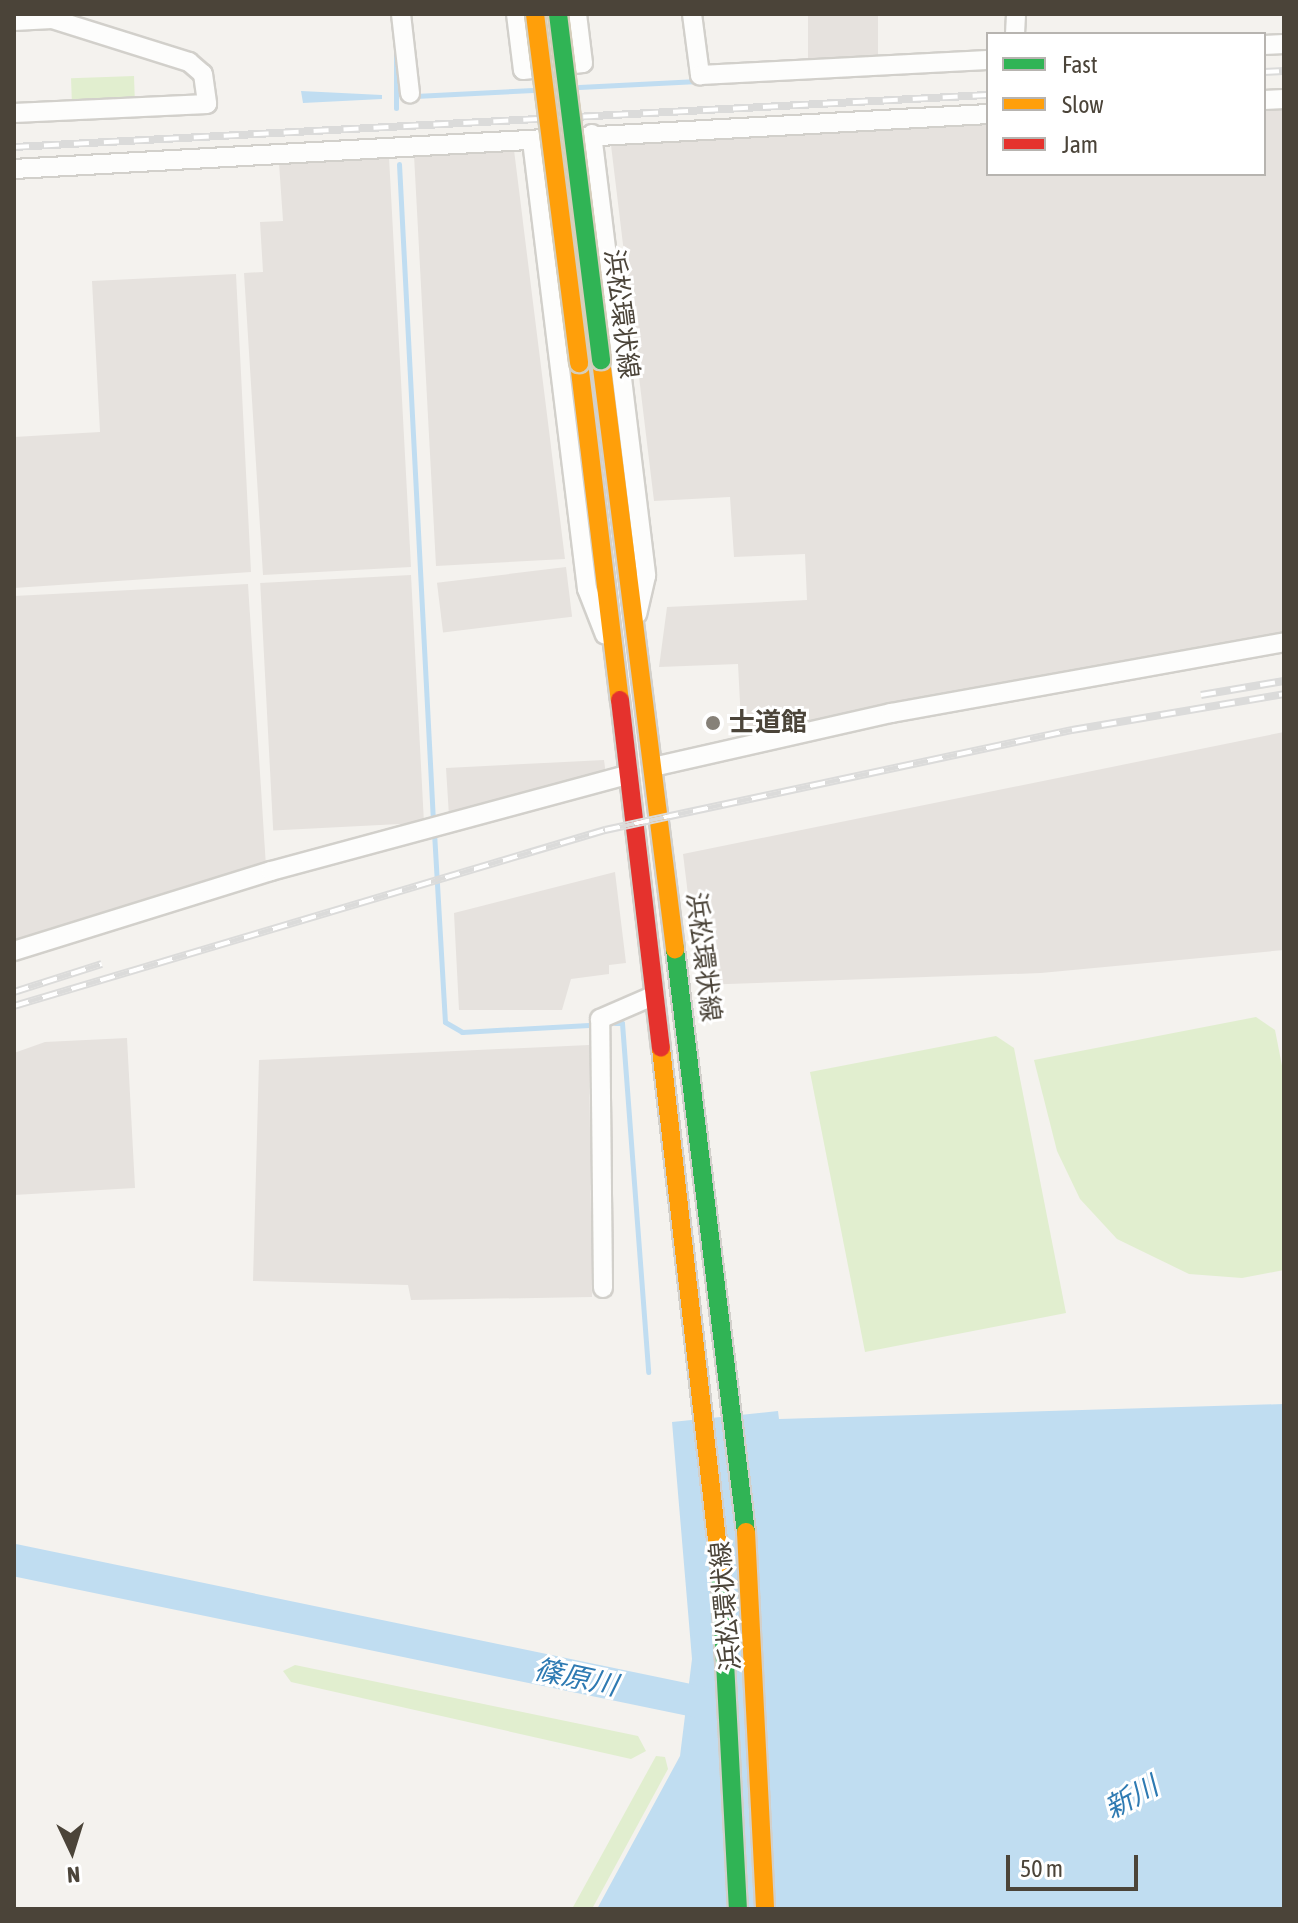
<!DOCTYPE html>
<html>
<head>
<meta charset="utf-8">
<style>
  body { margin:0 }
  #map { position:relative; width:1298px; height:1923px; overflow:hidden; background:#f4f2ee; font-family:"Asap Condensed","Noto Sans JP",sans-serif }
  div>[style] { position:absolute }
  .industrial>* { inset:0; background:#e6e2de; transform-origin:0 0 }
  .green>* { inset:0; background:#e1eecf; transform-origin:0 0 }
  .water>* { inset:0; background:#c0ddf1 }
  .stream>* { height:5px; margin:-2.5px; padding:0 2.5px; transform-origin:2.5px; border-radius:2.5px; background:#c0ddf1 }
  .river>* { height:32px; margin:-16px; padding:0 16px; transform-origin:16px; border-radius:16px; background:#c0ddf1 }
  .roads { filter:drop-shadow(2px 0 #d2d0cb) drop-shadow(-2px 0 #d2d0cb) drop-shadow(0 2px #d2d0cb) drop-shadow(0 -2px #d2d0cb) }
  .street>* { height:18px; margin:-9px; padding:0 9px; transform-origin:9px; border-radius:9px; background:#fdfdfc }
  .fast>* { height:18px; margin:-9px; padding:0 9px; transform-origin:9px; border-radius:9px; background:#30b455 }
  .slow>* { height:18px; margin:-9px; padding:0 9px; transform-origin:9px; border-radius:9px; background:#ff9f0a }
  .jam>* { height:18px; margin:-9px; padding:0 9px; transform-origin:9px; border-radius:9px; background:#e5322d }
  .rail>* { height:8px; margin-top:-4px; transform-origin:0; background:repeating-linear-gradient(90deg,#fff 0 15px,#dbdbda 0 30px); box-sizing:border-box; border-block:2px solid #dbdbda }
  .bridges { filter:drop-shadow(2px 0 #d6cebb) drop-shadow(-2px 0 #d6cebb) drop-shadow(0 2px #d6cebb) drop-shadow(0 -2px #d6cebb) }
  .fast-bridge>* { height:18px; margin:-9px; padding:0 9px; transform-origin:9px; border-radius:9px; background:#30b455 }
  .slow-bridge>* { height:18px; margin:-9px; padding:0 9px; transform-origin:9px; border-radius:9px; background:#ff9f0a }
  .dots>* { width:22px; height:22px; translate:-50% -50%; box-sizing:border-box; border:4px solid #fff; border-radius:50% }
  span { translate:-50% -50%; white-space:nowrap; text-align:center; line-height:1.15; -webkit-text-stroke:6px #fff; paint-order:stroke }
  .street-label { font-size:26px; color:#4b4439 }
  .poi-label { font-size:26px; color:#4b4439; font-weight:700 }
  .left { translate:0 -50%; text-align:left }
  .water-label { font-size:28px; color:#2e7ab2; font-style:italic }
  .frame { position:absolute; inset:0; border:16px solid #4b4439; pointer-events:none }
  .legend { position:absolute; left:986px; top:32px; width:280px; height:144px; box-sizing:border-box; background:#fff; border:2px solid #b7b4b0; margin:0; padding:10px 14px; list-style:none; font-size:24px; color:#4b4439 }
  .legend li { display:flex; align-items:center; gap:16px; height:40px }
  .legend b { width:40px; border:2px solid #b7b4b0 }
  .north { position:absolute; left:32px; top:1811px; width:80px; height:80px; -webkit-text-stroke:6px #fff; paint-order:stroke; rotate:176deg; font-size:22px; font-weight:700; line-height:32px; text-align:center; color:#4b4439 }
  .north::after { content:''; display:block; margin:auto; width:28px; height:36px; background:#4b4439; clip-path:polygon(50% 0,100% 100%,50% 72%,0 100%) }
  .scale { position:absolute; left:1006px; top:1855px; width:132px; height:36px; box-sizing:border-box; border:4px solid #4b4439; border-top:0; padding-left:10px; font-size:24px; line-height:28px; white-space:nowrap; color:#4b4439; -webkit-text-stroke:6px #fff; paint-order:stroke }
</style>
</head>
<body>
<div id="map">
  <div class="industrial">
    <div style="left:808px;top:14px;width:70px;height:50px"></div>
    <div style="clip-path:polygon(1284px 103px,1284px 637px,742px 742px,738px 664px,659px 667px,667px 607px,807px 600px,805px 554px,734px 557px,730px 497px,654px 501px,610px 137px,988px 118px,988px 174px,1264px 174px,1264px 104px)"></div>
    <div style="clip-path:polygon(514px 150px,565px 559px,436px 566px,414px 155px)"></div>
    <div style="clip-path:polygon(389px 157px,411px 567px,263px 575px,244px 273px,263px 272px,260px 222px,283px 221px,279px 163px)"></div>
    <div style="clip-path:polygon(236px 274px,251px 572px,14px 588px,14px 437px,100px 432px,92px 281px)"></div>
    <div style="left:566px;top:567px;width:50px;height:130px;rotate:83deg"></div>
    <div style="left:411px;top:575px;width:248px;height:151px;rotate:87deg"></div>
    <div style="clip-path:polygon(248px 584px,266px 867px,14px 945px,14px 596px)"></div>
    <div style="clip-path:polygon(1284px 732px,1284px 950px,1041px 973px,699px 985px,683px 854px)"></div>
    <div style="clip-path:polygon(604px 760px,606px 775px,449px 816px,446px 768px)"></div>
    <div style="clip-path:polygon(615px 872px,626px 963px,609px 965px,609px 974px,571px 979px,562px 1010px,459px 1010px,454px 913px)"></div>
    <div style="clip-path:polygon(127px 1038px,135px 1188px,14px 1195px,14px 1053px,45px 1042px)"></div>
    <div style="clip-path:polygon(589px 1045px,592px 1297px,411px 1300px,408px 1285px,253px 1281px,259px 1060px)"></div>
  </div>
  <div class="green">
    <div style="left:134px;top:76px;width:23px;height:63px;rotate:88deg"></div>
    <div style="clip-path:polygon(1256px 1017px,1275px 1030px,1284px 1076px,1284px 1270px,1242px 1278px,1189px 1274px,1117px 1239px,1080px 1199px,1057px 1151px,1034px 1060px)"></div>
    <div style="clip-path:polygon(996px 1036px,1014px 1048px,1066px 1313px,865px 1352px,810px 1072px)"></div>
    <div style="clip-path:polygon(295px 1665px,638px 1736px,646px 1751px,631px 1759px,291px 1682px,283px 1671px)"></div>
    <div style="clip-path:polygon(656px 1756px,665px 1757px,668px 1769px,592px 1909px,572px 1909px)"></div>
  </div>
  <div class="water">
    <div style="clip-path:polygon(301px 91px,382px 95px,382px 99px,303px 103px)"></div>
    <div style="clip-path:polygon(1284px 1404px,1284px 1909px,597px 1909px,680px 1756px,692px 1659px,672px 1422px,778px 1411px,779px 1419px)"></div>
  </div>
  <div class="stream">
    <div style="left:579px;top:87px;width:119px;rotate:-2.9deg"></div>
    <div style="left:415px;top:96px;width:118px;rotate:-2.9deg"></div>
    <div style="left:396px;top:108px;width:57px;rotate:-90deg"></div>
    <div style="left:399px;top:164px;width:659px;rotate:87.04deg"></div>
    <div style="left:434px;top:832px;width:190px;rotate:86.7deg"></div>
    <div style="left:445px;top:1022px;width:20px;rotate:30deg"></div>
    <div style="left:462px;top:1032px;width:127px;rotate:-3.2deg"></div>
    <div style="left:615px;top:1023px;width:7px"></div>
    <div style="left:622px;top:1023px;width:350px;rotate:85.7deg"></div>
  </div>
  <div class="river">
    <div style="left:14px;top:1560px;width:729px;rotate:11.71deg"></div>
  </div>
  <div class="roads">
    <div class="street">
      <div style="left:401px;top:14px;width:80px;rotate:83.5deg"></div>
      <div style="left:516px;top:14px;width:56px;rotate:82.9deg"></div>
      <div style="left:523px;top:70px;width:60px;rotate:-6.7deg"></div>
      <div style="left:583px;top:63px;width:49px;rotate:-97deg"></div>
      <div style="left:692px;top:14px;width:62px;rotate:82.5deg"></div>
      <div style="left:700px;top:75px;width:288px;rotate:-3deg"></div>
      <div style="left:14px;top:21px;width:38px;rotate:-3deg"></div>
      <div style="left:52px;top:19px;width:144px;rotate:17.4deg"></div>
      <div style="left:189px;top:62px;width:18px;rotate:41deg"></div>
      <div style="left:203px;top:74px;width:30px;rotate:82deg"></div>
      <div style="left:207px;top:104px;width:193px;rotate:177.3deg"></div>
      <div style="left:1015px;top:34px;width:20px;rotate:-87deg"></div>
      <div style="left:1264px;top:45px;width:20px;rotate:-3deg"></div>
      <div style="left:1264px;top:100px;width:20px;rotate:-3deg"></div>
      <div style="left:592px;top:134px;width:445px;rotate:83deg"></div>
      <div style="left:646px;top:576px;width:39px;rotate:103deg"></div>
      <div style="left:532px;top:141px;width:451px;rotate:83deg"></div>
      <div style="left:587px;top:589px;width:49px;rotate:68.6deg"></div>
      <div style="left:14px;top:169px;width:976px;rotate:-3.23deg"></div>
      <div style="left:653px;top:767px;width:244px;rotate:-12.8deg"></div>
      <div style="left:891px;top:713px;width:399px;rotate:-10.2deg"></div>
      <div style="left:14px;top:951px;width:269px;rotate:-17.3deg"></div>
      <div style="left:271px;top:871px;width:368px;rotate:-15.1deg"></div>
      <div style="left:603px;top:1288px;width:269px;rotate:-90.6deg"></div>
      <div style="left:600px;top:1019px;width:58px;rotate:-23.5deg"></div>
    </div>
    <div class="fast">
      <div style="left:675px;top:949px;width:587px;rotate:83.06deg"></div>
      <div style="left:720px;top:1567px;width:342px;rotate:87deg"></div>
    </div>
    <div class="slow">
      <div style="left:601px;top:360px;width:594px;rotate:82.84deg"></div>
      <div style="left:579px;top:363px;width:339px;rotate:83.1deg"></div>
      <div style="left:661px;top:1048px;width:522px;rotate:83.51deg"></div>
      <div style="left:746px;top:1532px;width:377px;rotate:87.1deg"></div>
    </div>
    <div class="jam">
      <div style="left:620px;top:700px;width:350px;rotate:83.3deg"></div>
    </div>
  </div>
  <div class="rail">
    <div style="left:1264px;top:72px;width:20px;rotate:-3deg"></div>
    <div style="left:14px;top:147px;width:975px;rotate:-3.06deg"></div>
    <div style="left:1201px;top:695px;width:84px;rotate:-9.6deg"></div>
    <div style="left:14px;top:992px;width:92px;rotate:-17.7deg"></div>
    <div style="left:14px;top:1006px;width:617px;rotate:-16.58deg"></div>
    <div style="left:605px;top:830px;width:478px;rotate:-12.1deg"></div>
    <div style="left:1072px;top:730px;width:215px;rotate:-9.6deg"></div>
  </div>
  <div class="bridges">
    <div class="fast-bridge">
      <div style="left:558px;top:14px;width:349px;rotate:82.9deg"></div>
    </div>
    <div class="slow-bridge">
      <div style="left:535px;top:14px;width:352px;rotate:82.8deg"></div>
    </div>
  </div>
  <div class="dots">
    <div style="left:713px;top:723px;background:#868178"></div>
  </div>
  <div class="street-label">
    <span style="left:621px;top:314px;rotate:83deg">浜松環状線</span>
    <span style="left:703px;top:957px;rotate:83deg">浜松環状線</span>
    <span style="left:726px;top:1606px;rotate:-95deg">浜松環状線</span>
  </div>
  <div class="poi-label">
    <span class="left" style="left:729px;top:723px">士道館</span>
  </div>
  <div class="water-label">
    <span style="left:576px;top:1677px;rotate:12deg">篠原川</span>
    <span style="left:1131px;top:1797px;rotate:-29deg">新川</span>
  </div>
  <div class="frame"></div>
  <ul class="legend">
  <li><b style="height:10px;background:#30b455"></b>Fast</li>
  <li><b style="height:10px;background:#ff9f0a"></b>Slow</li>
  <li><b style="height:10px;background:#e5322d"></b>Jam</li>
  </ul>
  <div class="north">N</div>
  <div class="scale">50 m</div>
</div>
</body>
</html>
